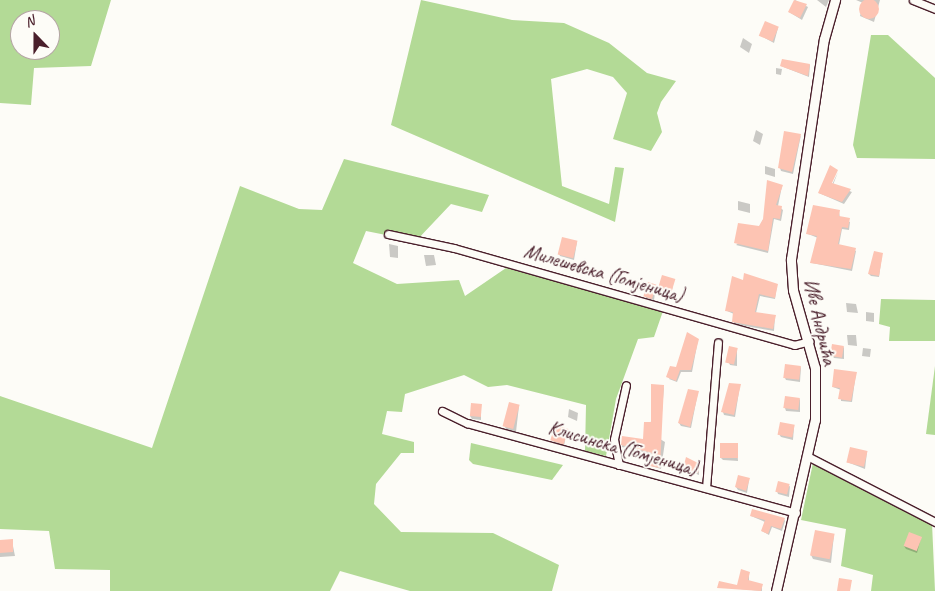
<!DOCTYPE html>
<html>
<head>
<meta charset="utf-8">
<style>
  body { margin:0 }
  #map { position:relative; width:935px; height:591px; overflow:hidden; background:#fdfcf7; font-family:Caveat,sans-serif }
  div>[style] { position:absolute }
  .green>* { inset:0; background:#b3da96 }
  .shadow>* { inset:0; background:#0003; transform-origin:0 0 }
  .building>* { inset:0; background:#fdc4b3; transform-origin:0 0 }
  .round { border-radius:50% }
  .roads { filter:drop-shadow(1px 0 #4a1f2b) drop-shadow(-1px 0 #4a1f2b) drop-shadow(0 1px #4a1f2b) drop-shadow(0 -1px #4a1f2b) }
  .minor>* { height:7px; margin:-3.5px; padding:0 3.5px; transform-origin:3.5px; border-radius:3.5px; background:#fdfcf7 }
  .tertiary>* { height:9px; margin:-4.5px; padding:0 4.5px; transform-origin:4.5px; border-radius:4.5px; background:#fdfcf7 }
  span { translate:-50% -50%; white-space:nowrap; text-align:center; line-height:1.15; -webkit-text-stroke:4px #fdfcf7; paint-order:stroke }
  .street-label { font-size:20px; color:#4a1f2b }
  .north { position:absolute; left:10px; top:10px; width:50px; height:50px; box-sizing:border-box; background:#fdfcf7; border:1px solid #b5a4a5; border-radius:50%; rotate:338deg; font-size:14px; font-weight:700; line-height:20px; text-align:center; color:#4a1f2b }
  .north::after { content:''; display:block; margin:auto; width:18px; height:22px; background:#4a1f2b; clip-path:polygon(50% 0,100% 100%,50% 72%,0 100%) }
</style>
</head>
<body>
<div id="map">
  <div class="green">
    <div style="clip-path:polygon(evenodd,0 0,111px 0,91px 66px,34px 68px,31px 105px,0 103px,0 0,20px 20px,50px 20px,50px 50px,20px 50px,20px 20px)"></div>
    <div style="clip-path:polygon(421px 0,512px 20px,564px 23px,609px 43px,647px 73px,676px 81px,661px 102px,657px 113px,662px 132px,651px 151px,613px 139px,627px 93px,613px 77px,587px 69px,551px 79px,562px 186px,609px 204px,615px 167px,624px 168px,615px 222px,391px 125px)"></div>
    <div style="clip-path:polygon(871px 35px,888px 35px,935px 78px,935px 159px,857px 158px,853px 145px)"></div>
    <div style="clip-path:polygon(344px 159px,489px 195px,482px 212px,451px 204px,416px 241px,366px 231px,353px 263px,397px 284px,459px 280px,465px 296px,506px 268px,663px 311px,654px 337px,638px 339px,616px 399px,606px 456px,585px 451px,586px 405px,507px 385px,488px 387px,464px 375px,405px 394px,402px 412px,387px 411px,382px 434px,414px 442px,414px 453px,401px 453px,376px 484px,374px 504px,401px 532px,493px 533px,559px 565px,552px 591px,410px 591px,340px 571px,330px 591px,110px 591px,110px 570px,55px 569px,49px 531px,0 529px,0 396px,152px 448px,240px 186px,299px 209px,322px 210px)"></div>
    <div style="clip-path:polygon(881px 299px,935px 300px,935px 341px,889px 341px,890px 327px,879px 324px)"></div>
    <div style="clip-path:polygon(935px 366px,935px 435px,926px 434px)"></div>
    <div style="clip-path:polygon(471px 443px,563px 465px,552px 480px,473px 464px,469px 460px)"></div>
    <div style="clip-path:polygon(813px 463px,932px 523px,935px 591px,871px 591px,873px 575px,841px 566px,846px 529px,801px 520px)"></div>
  </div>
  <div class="shadow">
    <div style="clip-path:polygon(795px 0,808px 7px,802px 20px,789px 12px)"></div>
    <div style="clip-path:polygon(817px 0,829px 0,826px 7px)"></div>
    <div style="clip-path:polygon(856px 0,880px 0,874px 22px,860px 16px,863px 3px)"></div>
    <div style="clip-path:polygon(778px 28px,774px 43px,761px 36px)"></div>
    <div style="clip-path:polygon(743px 38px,752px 44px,749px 53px,740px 47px)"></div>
    <div style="clip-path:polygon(810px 65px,809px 77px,781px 66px)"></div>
    <div style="clip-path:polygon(776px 68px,782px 69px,781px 75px,776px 74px)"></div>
    <div style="clip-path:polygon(756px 130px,763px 134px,760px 145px,753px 141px)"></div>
    <div style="clip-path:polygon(801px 135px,793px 174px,781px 171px,780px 168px)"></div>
    <div style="clip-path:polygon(765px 166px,775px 169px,775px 177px,765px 174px)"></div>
    <div style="clip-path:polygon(838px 172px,833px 185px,852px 192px,844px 204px,819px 193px,830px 189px)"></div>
    <div style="clip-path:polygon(782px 186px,778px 206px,783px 210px,781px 221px,774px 219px,768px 253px,736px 245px,759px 227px)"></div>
    <div style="clip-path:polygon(738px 201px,750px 204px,750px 213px,738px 210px)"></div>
    <div style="clip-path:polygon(839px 212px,840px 218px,850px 222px,849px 230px,842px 229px,839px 245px,856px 251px,852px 271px,812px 263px,818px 238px,808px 234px)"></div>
    <div style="clip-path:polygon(577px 242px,574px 260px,560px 256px,559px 254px)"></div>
    <div style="clip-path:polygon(389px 244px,398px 246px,398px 258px,390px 257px)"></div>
    <div style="clip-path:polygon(424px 255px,434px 255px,436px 265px,426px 266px)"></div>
    <div style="clip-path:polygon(882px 255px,879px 277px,871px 276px,869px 274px)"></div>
    <div style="clip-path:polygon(674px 280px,671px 295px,660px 292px,659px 289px)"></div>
    <div style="clip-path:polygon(744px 282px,777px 285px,775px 299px,760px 296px,756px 313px,775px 316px,774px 331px,734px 324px,734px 314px,727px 311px)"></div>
    <div style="clip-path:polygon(656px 286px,654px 300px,646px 298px,645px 296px)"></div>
    <div style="clip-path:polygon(846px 303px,856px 304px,858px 313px,847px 312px)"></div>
    <div style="clip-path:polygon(866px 312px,874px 313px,874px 322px,866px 321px)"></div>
    <div style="clip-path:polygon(847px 335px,856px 335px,857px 346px,848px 345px)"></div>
    <div style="clip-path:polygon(698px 340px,692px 372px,681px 372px,677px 382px,669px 379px)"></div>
    <div style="clip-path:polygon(844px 347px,844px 359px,834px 358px,832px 355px)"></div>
    <div style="left:863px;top:348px;width:8px;height:8px;rotate:7deg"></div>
    <div style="clip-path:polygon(737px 349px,737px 366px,730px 365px,729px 363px)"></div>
    <div style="clip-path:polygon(801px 367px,800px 382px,786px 380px,785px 378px)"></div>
    <div style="clip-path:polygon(856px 373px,852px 402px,841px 401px,841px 390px,833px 387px)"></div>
    <div style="clip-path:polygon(740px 385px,735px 417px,724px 415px,723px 412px)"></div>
    <div style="clip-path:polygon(664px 386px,660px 439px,665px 442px,661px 469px,651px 466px,653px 455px,622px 447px,623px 437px,644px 440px)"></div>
    <div style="clip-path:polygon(698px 392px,691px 428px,681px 426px,679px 423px)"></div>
    <div style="clip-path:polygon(800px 399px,800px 412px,786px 411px,785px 408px)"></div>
    <div style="clip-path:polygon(481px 405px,481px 420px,472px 419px,470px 416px)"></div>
    <div style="clip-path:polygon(519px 406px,516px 432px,506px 429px,505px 427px)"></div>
    <div style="clip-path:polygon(569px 409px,578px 413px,577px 421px,568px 417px)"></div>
    <div style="clip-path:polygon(794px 427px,793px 440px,781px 437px,779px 434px)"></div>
    <div style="clip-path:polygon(567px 430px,564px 446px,554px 442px,552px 440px)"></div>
    <div style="clip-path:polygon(737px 444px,738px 461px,723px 460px,721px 458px)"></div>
    <div style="clip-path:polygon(867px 452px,865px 469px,847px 462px)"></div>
    <div style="clip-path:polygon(699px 465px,699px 475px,684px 469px)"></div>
    <div style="clip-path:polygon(749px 480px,747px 493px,738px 490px,736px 487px)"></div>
    <div style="clip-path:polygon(790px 486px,789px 497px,778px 494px,777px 491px)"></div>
    <div style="clip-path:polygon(751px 516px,784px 519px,785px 521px,782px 531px,772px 527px,769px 535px,762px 531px,765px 522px)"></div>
    <div style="clip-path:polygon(834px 535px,831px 563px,813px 559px,811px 555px)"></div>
    <div style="clip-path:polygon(921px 538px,917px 553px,906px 549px,904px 546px)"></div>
    <div style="clip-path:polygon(0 541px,12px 541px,15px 556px,0 557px)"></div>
    <div style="clip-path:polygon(749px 573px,749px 582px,762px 585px,762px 591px,719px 587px,738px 587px)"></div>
  </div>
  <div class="building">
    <div class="round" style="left:859px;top:-1px;width:20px;height:20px"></div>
    <div style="clip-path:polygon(794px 0,807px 4px,800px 18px,788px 12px)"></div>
    <div style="left:765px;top:21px;width:15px;height:16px;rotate:23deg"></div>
    <div style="clip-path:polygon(782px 59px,810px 64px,808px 76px,780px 66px)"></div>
    <div style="clip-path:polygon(784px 131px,801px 134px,792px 172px,778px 168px)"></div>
    <div style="clip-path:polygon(830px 165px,838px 170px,832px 183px,851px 189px,842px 202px,818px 193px)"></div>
    <div style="clip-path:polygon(767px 180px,783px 185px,776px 205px,782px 206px,780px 219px,773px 218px,768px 251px,734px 243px,738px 223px,759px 226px,763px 219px)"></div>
    <div style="clip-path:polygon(813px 205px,840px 210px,839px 216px,850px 218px,848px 228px,842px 227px,838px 244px,856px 248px,851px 269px,810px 263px,817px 236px,806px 234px)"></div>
    <div style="left:562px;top:237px;width:16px;height:18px;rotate:14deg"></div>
    <div style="clip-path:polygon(874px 251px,883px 253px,879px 276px,868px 274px)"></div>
    <div style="clip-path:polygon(744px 273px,778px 284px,775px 298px,759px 294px,755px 312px,776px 315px,773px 329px,732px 322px,733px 312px,725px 311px,732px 276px,743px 280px)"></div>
    <div style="left:662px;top:275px;width:14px;height:16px;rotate:17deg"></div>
    <div style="left:648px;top:282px;width:9px;height:15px;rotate:18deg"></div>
    <div style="clip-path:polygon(687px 332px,699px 339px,691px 370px,680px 370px,676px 381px,666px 377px,670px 366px,676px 367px)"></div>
    <div style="left:832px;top:344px;width:12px;height:12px;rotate:9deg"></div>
    <div style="left:729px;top:346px;width:9px;height:17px;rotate:13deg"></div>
    <div style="left:785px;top:364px;width:16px;height:14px;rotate:7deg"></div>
    <div style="clip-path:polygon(834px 369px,857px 372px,851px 401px,838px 399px,840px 388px,832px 387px)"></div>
    <div style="clip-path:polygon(729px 383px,741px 384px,734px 415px,721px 412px)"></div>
    <div style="clip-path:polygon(651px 384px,664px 385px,660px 468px,650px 466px,652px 453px,621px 445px,622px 436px,643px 439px,644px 422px,651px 422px)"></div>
    <div style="clip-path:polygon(688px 389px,699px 391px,690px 427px,678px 423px)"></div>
    <div style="left:785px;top:396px;width:15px;height:12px;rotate:8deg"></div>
    <div style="left:509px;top:402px;width:11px;height:25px;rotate:15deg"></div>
    <div style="left:471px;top:403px;width:11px;height:13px;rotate:5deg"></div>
    <div style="left:780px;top:422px;width:15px;height:13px;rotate:11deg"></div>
    <div style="left:555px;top:425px;width:14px;height:16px;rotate:17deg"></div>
    <div style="left:720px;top:443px;width:18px;height:15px"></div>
    <div style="left:850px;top:447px;width:18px;height:16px;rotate:13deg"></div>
    <div style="clip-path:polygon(686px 457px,700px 464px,698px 473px,683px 469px)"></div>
    <div style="clip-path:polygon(738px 475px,750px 478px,746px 491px,735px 487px)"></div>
    <div style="left:778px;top:481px;width:12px;height:11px;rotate:14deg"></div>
    <div style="clip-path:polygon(752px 509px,785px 518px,781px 529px,771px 526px,768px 534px,761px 531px,765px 520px,750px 516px)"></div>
    <div style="left:815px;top:530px;width:20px;height:26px;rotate:11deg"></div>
    <div style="left:909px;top:532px;width:14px;height:15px;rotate:21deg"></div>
    <div style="clip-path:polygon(13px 539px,13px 552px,0 553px,0 540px)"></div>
    <div style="clip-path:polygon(741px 569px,750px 572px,748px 580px,763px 584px,761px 591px,717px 588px,719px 581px,737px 585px)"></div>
    <div style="clip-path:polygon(839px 578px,852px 580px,850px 591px,837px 591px)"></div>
  </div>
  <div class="roads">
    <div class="minor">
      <div style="left:913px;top:0;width:24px;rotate:22deg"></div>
      <div style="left:388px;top:234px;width:67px;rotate:12deg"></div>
      <div style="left:454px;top:248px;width:354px;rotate:15.9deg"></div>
      <div style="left:794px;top:345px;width:16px;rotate:-14deg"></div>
      <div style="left:442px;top:411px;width:28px;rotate:26deg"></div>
      <div style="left:467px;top:423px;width:341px;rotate:15.3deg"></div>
      <div style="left:809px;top:457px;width:142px;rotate:27.3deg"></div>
      <div style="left:619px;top:465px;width:26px;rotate:-101deg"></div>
      <div style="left:614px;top:439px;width:55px;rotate:-77.5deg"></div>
      <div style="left:706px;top:488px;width:146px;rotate:-85.3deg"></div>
    </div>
    <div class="tertiary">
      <div style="left:776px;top:591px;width:175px;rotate:-77.2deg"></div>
      <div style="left:815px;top:420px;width:52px;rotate:-90deg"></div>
      <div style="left:815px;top:368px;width:81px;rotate:-105.8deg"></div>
      <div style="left:793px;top:290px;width:31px;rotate:-94deg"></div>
      <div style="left:791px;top:259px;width:222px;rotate:-81.5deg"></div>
      <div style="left:824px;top:39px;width:41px;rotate:-74.2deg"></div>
    </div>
  </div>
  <div class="street-label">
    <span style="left:604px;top:273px;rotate:16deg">Милешевска (Гомјеница)</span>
    <span style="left:820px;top:322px;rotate:77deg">Иве Андрића</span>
    <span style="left:623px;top:448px;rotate:16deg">Клисинска (Гомјеница)</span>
  </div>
  <div class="north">N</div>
</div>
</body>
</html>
